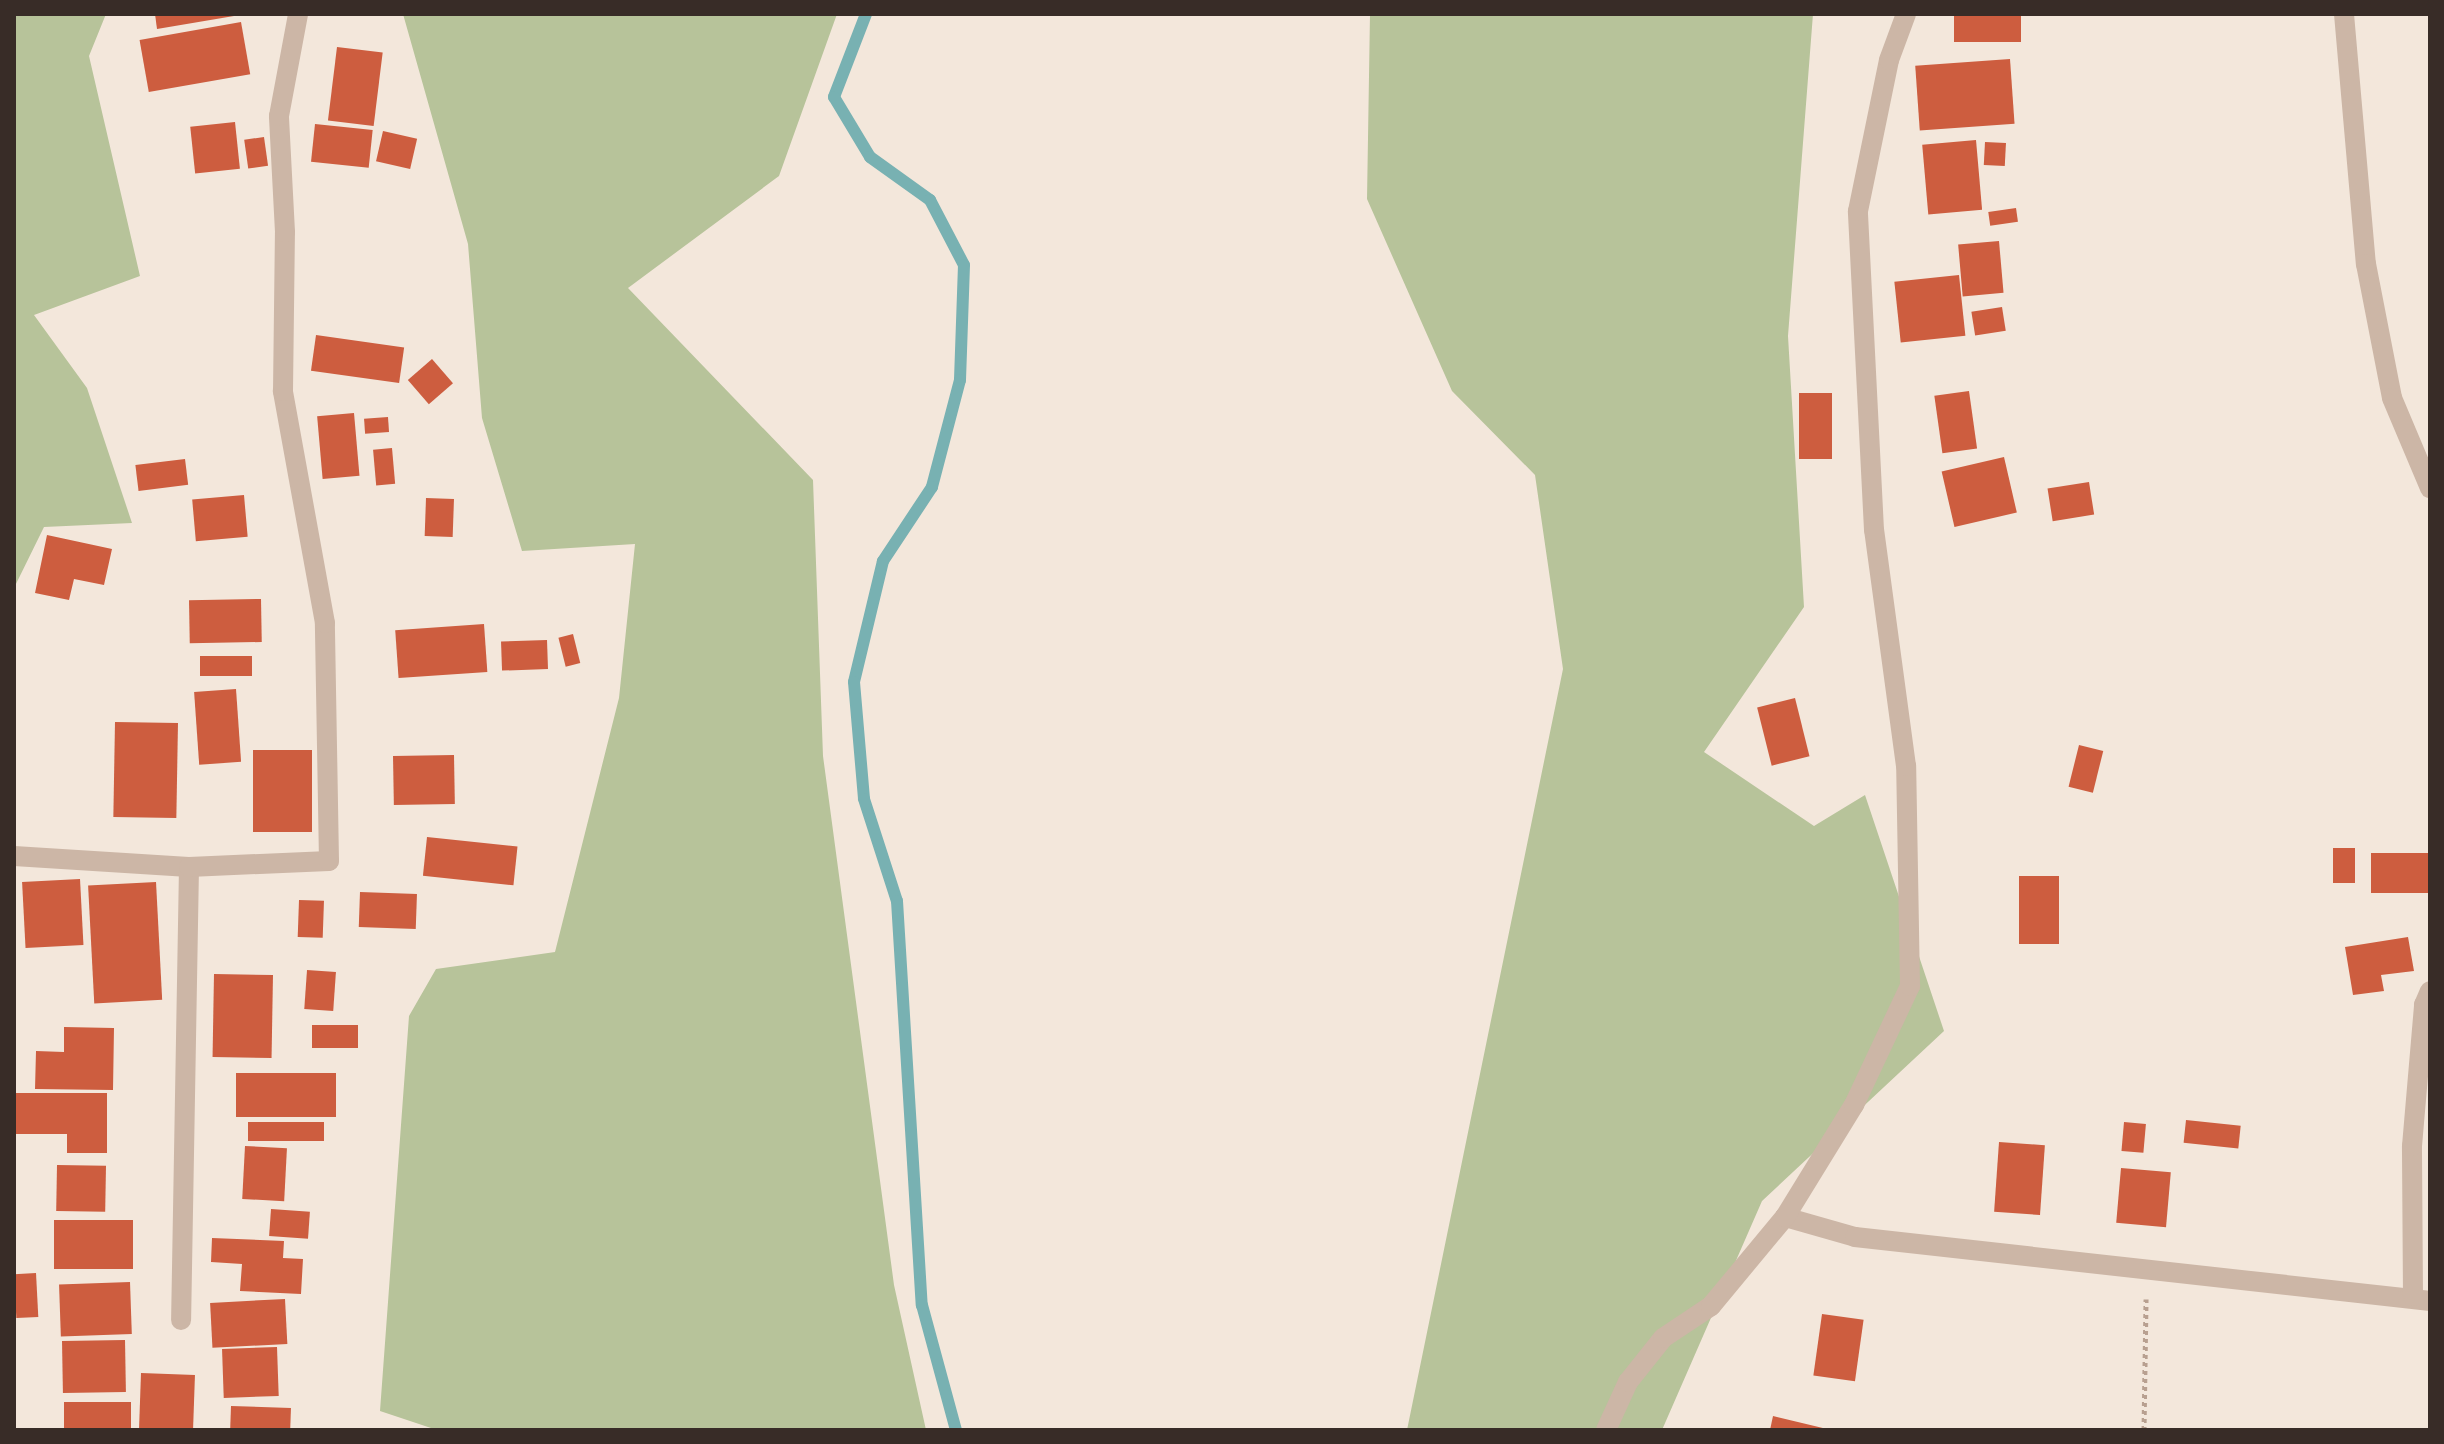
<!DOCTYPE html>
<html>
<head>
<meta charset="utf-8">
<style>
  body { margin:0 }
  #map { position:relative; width:2444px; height:1444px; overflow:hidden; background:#f3e7db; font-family:Commissioner,sans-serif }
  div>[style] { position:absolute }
  .green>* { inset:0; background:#b7c39a }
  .stream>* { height:12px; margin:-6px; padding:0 6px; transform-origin:6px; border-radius:6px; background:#78b1b2 }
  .building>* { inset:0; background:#cd5d3f; transform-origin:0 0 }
  .path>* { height:5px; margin-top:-2.5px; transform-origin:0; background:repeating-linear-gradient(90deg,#b8a090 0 4px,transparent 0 8px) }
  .minor>* { height:20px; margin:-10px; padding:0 10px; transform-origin:10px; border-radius:10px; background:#ccb6a6 }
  span { translate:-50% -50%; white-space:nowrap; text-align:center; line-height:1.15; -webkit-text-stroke:7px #fbf1e7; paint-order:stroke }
  .frame { position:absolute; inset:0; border:16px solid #382c27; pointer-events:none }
</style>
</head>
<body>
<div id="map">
  <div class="green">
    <div style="clip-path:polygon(14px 14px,106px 14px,89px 56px,140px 276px,34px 315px,87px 388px,132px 523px,44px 527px,14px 588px)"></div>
    <div style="clip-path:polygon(403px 14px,837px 14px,779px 176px,628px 288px,813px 480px,823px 756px,894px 1285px,926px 1430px,437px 1430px,380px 1411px,409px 1016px,436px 969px,555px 952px,619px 698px,635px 544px,522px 551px,482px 418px,468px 244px)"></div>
    <div style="clip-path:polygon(1370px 14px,1813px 14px,1788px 336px,1804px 607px,1704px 752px,1814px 826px,1865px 795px,1944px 1031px,1762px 1201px,1662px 1430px,1407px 1430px,1563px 669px,1535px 475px,1452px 391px,1367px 199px)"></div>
  </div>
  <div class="stream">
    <div style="left:866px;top:14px;width:89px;rotate:111.1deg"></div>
    <div style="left:834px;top:97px;width:70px;rotate:59deg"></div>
    <div style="left:870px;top:157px;width:74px;rotate:35.6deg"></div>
    <div style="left:930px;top:200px;width:73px;rotate:62.4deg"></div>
    <div style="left:964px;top:265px;width:115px;rotate:92deg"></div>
    <div style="left:960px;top:380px;width:111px;rotate:104.7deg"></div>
    <div style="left:932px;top:487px;width:89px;rotate:123.5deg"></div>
    <div style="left:883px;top:561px;width:124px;rotate:103.5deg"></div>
    <div style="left:854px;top:682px;width:117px;rotate:85.1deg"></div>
    <div style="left:864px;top:799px;width:107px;rotate:72.1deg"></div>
    <div style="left:897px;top:901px;width:405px;rotate:86.5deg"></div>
    <div style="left:922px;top:1305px;width:130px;rotate:74.8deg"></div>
  </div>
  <div class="building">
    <div style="clip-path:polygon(155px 14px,234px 14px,234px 16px,157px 29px)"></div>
    <div style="left:1954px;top:14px;width:67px;height:28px"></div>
    <div style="left:241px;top:22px;width:53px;height:103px;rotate:80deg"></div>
    <div style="left:337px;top:47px;width:46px;height:74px;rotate:7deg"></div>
    <div style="left:2010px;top:59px;width:65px;height:95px;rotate:86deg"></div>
    <div style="left:235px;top:122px;width:47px;height:45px;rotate:84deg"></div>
    <div style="left:315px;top:124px;width:58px;height:38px;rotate:6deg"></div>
    <div style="left:383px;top:131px;width:35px;height:31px;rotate:13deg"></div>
    <div style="left:264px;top:137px;width:29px;height:20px;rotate:82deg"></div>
    <div style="left:1976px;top:140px;width:70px;height:54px;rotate:85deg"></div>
    <div style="left:1985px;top:142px;width:21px;height:23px;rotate:3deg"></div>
    <div style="left:2016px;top:208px;width:14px;height:28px;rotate:82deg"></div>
    <div style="left:1999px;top:241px;width:52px;height:41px;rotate:85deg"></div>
    <div style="left:1959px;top:275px;width:61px;height:65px;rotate:84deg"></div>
    <div style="left:2002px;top:307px;width:24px;height:31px;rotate:81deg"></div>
    <div style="left:316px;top:335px;width:89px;height:36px;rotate:8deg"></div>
    <div style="left:432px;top:359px;width:32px;height:32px;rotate:49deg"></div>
    <div style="left:1969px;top:391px;width:58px;height:35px;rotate:82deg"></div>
    <div style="left:1799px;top:393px;width:33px;height:66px"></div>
    <div style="left:354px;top:413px;width:63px;height:37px;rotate:85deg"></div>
    <div style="left:388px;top:417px;width:15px;height:24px;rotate:86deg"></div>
    <div style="left:392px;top:448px;width:36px;height:19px;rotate:85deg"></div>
    <div style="left:2004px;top:457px;width:57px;height:64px;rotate:77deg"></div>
    <div style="left:185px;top:459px;width:26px;height:50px;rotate:83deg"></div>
    <div style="left:2089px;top:482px;width:33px;height:42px;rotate:81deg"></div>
    <div style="left:244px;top:495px;width:42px;height:52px;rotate:85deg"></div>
    <div style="left:426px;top:498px;width:28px;height:38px;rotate:2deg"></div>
    <div style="clip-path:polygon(47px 535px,112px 549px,104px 585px,74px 579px,69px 600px,35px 593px)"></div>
    <div style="left:261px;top:599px;width:43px;height:72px;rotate:89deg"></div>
    <div style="left:484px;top:624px;width:48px;height:89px;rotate:86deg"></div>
    <div style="left:573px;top:634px;width:30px;height:15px;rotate:76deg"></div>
    <div style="left:547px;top:640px;width:29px;height:46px;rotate:88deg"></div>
    <div style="left:200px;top:656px;width:52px;height:20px"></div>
    <div style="left:236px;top:689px;width:73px;height:42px;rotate:86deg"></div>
    <div style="left:1795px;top:698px;width:60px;height:39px;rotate:76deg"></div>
    <div style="left:115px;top:722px;width:63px;height:95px;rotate:1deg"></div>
    <div style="left:2079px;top:745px;width:25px;height:43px;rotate:14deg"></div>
    <div style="left:253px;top:750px;width:59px;height:82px"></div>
    <div style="left:454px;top:755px;width:49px;height:61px;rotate:89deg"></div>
    <div style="left:427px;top:837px;width:91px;height:39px;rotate:6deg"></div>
    <div style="left:2333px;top:848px;width:22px;height:35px"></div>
    <div style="left:2430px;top:853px;width:40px;height:59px;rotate:90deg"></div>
    <div style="left:2019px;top:876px;width:40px;height:68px"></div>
    <div style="left:80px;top:879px;width:66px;height:58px;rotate:87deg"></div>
    <div style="left:156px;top:882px;width:118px;height:68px;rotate:87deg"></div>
    <div style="left:360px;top:892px;width:57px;height:35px;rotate:2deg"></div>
    <div style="left:299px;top:900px;width:25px;height:37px;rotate:2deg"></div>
    <div style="clip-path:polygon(2408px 937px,2414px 971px,2381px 975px,2384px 991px,2353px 995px,2345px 947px)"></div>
    <div style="left:307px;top:970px;width:29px;height:39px;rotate:4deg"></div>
    <div style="left:214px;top:974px;width:59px;height:83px;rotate:1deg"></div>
    <div style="left:312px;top:1025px;width:46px;height:23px"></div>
    <div style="clip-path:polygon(64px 1027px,114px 1028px,113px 1090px,35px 1089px,36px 1051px,64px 1052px)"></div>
    <div style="left:236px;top:1073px;width:100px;height:44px"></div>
    <div style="clip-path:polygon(14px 1093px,107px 1093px,107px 1153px,67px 1153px,67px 1134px,14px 1134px)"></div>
    <div style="left:2186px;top:1120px;width:55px;height:23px;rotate:6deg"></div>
    <div style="left:248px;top:1122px;width:76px;height:19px"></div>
    <div style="left:2124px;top:1122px;width:22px;height:29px;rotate:5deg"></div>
    <div style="left:1999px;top:1142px;width:46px;height:70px;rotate:4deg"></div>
    <div style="left:245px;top:1146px;width:42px;height:53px;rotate:3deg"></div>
    <div style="left:57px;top:1165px;width:49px;height:46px;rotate:1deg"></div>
    <div style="left:2121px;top:1168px;width:50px;height:55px;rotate:5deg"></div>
    <div style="left:271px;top:1209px;width:39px;height:27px;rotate:4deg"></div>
    <div style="left:54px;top:1220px;width:79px;height:49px"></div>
    <div style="clip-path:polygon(212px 1238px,284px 1241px,283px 1258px,303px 1259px,301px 1294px,240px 1291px,242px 1264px,211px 1262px)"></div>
    <div style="left:36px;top:1273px;width:44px;height:22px;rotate:87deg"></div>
    <div style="left:130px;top:1282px;width:52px;height:71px;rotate:88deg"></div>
    <div style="left:285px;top:1299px;width:45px;height:75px;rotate:87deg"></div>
    <div style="left:1822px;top:1314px;width:42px;height:62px;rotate:8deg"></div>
    <div style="left:125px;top:1340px;width:52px;height:63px;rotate:89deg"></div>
    <div style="left:277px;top:1347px;width:49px;height:55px;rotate:88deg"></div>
    <div style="left:141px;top:1373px;width:54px;height:57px;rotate:2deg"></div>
    <div style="left:131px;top:1402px;width:28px;height:67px;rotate:90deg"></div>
    <div style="left:231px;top:1406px;width:60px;height:24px;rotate:2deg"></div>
    <div style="clip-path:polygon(1773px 1416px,1827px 1429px,1827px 1430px,1770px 1430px)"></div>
  </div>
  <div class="path">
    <div style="left:2144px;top:1430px;width:131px;rotate:-89.1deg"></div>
  </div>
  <div class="minor">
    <div style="left:2344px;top:14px;width:251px;rotate:85deg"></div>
    <div style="left:2366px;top:264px;width:136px;rotate:79deg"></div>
    <div style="left:2392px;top:398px;width:98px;rotate:67.1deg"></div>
    <div style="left:14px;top:856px;width:175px;rotate:3.6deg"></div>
    <div style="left:189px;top:867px;width:453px;rotate:91deg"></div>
    <div style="left:189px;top:867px;width:140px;rotate:-2.5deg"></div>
    <div style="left:329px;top:861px;width:238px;rotate:-91deg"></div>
    <div style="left:325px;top:623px;width:236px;rotate:-100.3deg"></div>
    <div style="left:283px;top:391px;width:159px;rotate:-89.3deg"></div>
    <div style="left:285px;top:232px;width:116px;rotate:-93deg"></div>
    <div style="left:279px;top:116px;width:104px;rotate:-79.4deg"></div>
    <div style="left:1785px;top:1217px;width:73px;rotate:15.9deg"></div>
    <div style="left:1855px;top:1237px;width:579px;rotate:6.35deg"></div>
    <div style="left:2413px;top:1296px;width:150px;rotate:-90.4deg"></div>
    <div style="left:2412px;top:1146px;width:142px;rotate:-85.1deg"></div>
    <div style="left:2424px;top:1005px;width:15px;rotate:-67deg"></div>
    <div style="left:1606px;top:1430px;width:53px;rotate:-65.4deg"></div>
    <div style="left:1628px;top:1382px;width:56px;rotate:-51.5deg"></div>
    <div style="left:1663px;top:1338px;width:58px;rotate:-33.7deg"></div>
    <div style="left:1711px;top:1306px;width:116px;rotate:-50.3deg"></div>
    <div style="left:1785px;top:1217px;width:132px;rotate:-58.4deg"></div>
    <div style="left:1854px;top:1105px;width:132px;rotate:-64.8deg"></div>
    <div style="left:1910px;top:986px;width:220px;rotate:-91deg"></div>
    <div style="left:1906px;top:766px;width:238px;rotate:-97.7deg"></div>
    <div style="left:1874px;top:530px;width:319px;rotate:-92.9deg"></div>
    <div style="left:1858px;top:211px;width:154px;rotate:-78.4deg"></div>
    <div style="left:1889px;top:60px;width:49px;rotate:-69.7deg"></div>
  </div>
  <div class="frame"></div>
</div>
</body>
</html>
